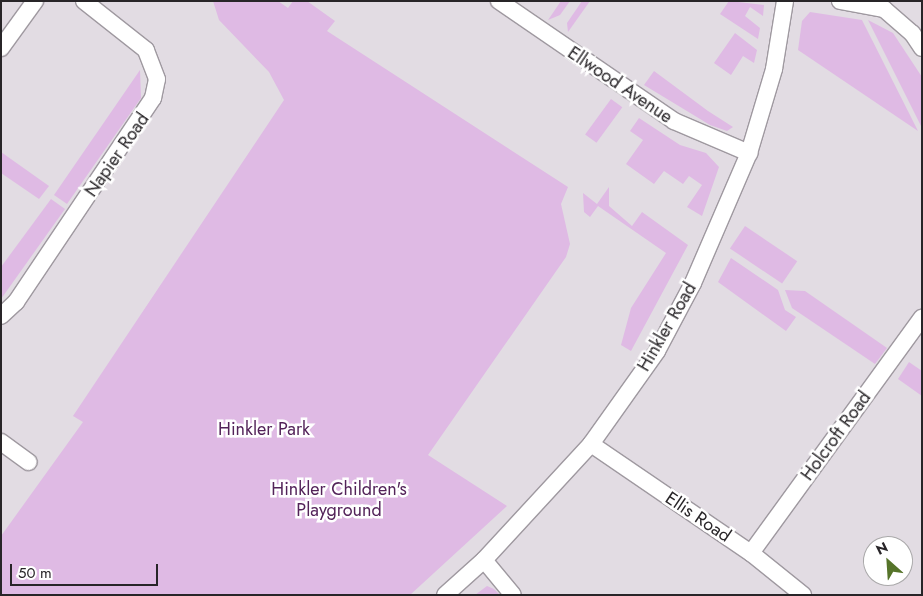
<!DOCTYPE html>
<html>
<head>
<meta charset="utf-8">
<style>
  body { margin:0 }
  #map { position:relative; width:923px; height:596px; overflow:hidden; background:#e2dce3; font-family:Jost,sans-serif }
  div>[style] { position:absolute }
  .green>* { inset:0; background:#dfbae4; transform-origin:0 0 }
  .roads { filter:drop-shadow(1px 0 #9f99a0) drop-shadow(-1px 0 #9f99a0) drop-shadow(0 1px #9f99a0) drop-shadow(0 -1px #9f99a0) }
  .minor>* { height:16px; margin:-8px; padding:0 8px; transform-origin:8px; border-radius:8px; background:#fff }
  span { translate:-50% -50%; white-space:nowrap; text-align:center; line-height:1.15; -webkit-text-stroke:5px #fff; paint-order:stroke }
  .street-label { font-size:18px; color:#282528 }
  .park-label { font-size:18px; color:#532359 }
  .frame { position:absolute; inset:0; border:2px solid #282528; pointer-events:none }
  .north { position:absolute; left:863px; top:536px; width:50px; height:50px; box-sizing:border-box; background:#fff; border:1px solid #a9a8a9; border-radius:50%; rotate:334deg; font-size:14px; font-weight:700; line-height:20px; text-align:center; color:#282528 }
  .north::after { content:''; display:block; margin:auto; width:18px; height:22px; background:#56742a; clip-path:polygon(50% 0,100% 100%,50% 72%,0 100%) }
  .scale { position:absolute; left:10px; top:564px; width:148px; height:22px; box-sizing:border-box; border:2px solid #282528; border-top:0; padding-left:6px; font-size:15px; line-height:18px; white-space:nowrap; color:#282528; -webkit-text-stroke:4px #fff; paint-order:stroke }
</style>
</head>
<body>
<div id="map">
  <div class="green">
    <div style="clip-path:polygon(213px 1px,278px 1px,288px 8px,293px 1px,307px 1px,335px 21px,327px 31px,568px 187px,561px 204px,570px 244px,566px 257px,428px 455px,507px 506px,410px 595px,1px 595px,1px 536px,83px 422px,73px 416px,284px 100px,269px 72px,219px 20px)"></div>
    <div style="clip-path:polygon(561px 1px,570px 1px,560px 15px,548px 20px)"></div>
    <div style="clip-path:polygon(582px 1px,590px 1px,568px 32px,567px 23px)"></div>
    <div style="clip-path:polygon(729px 1px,764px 5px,763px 16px,750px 7px,745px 16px,760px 28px,758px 39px,720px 14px)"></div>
    <div style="clip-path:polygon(810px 12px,862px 20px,918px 131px,798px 50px,802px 21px)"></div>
    <div style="clip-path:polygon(868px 20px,893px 33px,922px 77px,922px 128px)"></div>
    <div style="clip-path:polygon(735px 33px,757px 50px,754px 63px,743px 56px,731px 75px,714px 63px)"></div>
    <div style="clip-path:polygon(140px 70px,141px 98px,67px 204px,54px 195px)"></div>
    <div style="clip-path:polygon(654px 71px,708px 111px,733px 127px,727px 131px,710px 125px,644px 85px)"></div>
    <div style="left:611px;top:99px;width:14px;height:44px;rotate:36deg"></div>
    <div style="clip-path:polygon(639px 118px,680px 145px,706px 153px,719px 167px,702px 216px,687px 207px,702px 185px,689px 176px,683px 184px,664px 171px,654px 184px,626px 164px,643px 140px,630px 131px)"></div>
    <div style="clip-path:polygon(1px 152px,49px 186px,39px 199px,1px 173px)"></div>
    <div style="clip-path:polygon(609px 187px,609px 206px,632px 226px,642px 212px,688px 245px,631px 351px,621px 345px,631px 308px,666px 253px,598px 206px,590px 217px,584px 212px,583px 193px,597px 204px)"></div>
    <div style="clip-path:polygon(51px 199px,65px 209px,1px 299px,1px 267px)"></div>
    <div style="left:745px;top:226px;width:63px;height:27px;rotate:34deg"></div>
    <div style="clip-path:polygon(731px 258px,778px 290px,785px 310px,796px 317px,786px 331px,718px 282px)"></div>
    <div style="clip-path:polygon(785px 290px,805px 291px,887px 348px,875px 364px,792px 308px)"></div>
    <div style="clip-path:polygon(909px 362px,922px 371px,922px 396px,898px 379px)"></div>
    <div style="clip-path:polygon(487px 586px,494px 589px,500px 595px,475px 595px)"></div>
  </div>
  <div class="roads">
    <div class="minor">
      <div style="left:499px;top:1px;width:212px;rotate:34.4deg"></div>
      <div style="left:674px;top:121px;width:82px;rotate:23.1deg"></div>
      <div style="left:840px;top:1px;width:45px;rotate:10.3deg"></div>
      <div style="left:884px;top:9px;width:37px;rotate:41deg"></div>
      <div style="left:912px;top:33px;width:18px;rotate:56deg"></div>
      <div style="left:1px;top:48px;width:58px;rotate:-54.1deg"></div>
      <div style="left:1px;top:316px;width:21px;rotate:-43deg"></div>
      <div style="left:16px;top:302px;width:246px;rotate:-56.1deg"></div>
      <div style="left:153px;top:98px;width:19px;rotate:-78deg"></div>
      <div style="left:157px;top:79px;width:31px;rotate:-111deg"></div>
      <div style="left:146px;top:50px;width:79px;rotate:-141.7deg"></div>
      <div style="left:1px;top:442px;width:34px;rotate:36deg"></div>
      <div style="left:591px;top:444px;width:194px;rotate:34.3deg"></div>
      <div style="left:751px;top:553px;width:67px;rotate:38.9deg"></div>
      <div style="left:751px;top:553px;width:291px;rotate:-54deg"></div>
      <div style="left:484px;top:560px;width:45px;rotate:50.4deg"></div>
      <div style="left:445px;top:595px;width:52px;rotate:-41.9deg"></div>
      <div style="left:484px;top:560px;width:158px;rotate:-47.3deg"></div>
      <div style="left:591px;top:444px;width:114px;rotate:-54.6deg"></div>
      <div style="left:657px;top:351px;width:77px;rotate:-62.1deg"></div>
      <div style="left:693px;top:283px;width:142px;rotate:-66.7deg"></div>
      <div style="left:749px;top:153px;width:88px;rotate:-73.4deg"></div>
      <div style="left:774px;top:69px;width:69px;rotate:-80.8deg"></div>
    </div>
  </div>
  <div class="street-label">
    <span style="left:620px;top:85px;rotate:34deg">Ellwood Avenue</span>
    <span style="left:117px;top:155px;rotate:-55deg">Napier Road</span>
    <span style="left:667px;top:327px;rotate:-60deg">Hinkler Road</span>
    <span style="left:836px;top:436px;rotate:-54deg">Holcroft Road</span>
    <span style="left:698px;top:517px;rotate:34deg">Ellis Road</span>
  </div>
  <div class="park-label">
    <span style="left:264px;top:429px">Hinkler Park</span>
    <span style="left:339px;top:500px">Hinkler Children's<br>Playground</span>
  </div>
  <div class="frame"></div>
  <div class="north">N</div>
  <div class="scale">50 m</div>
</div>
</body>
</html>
